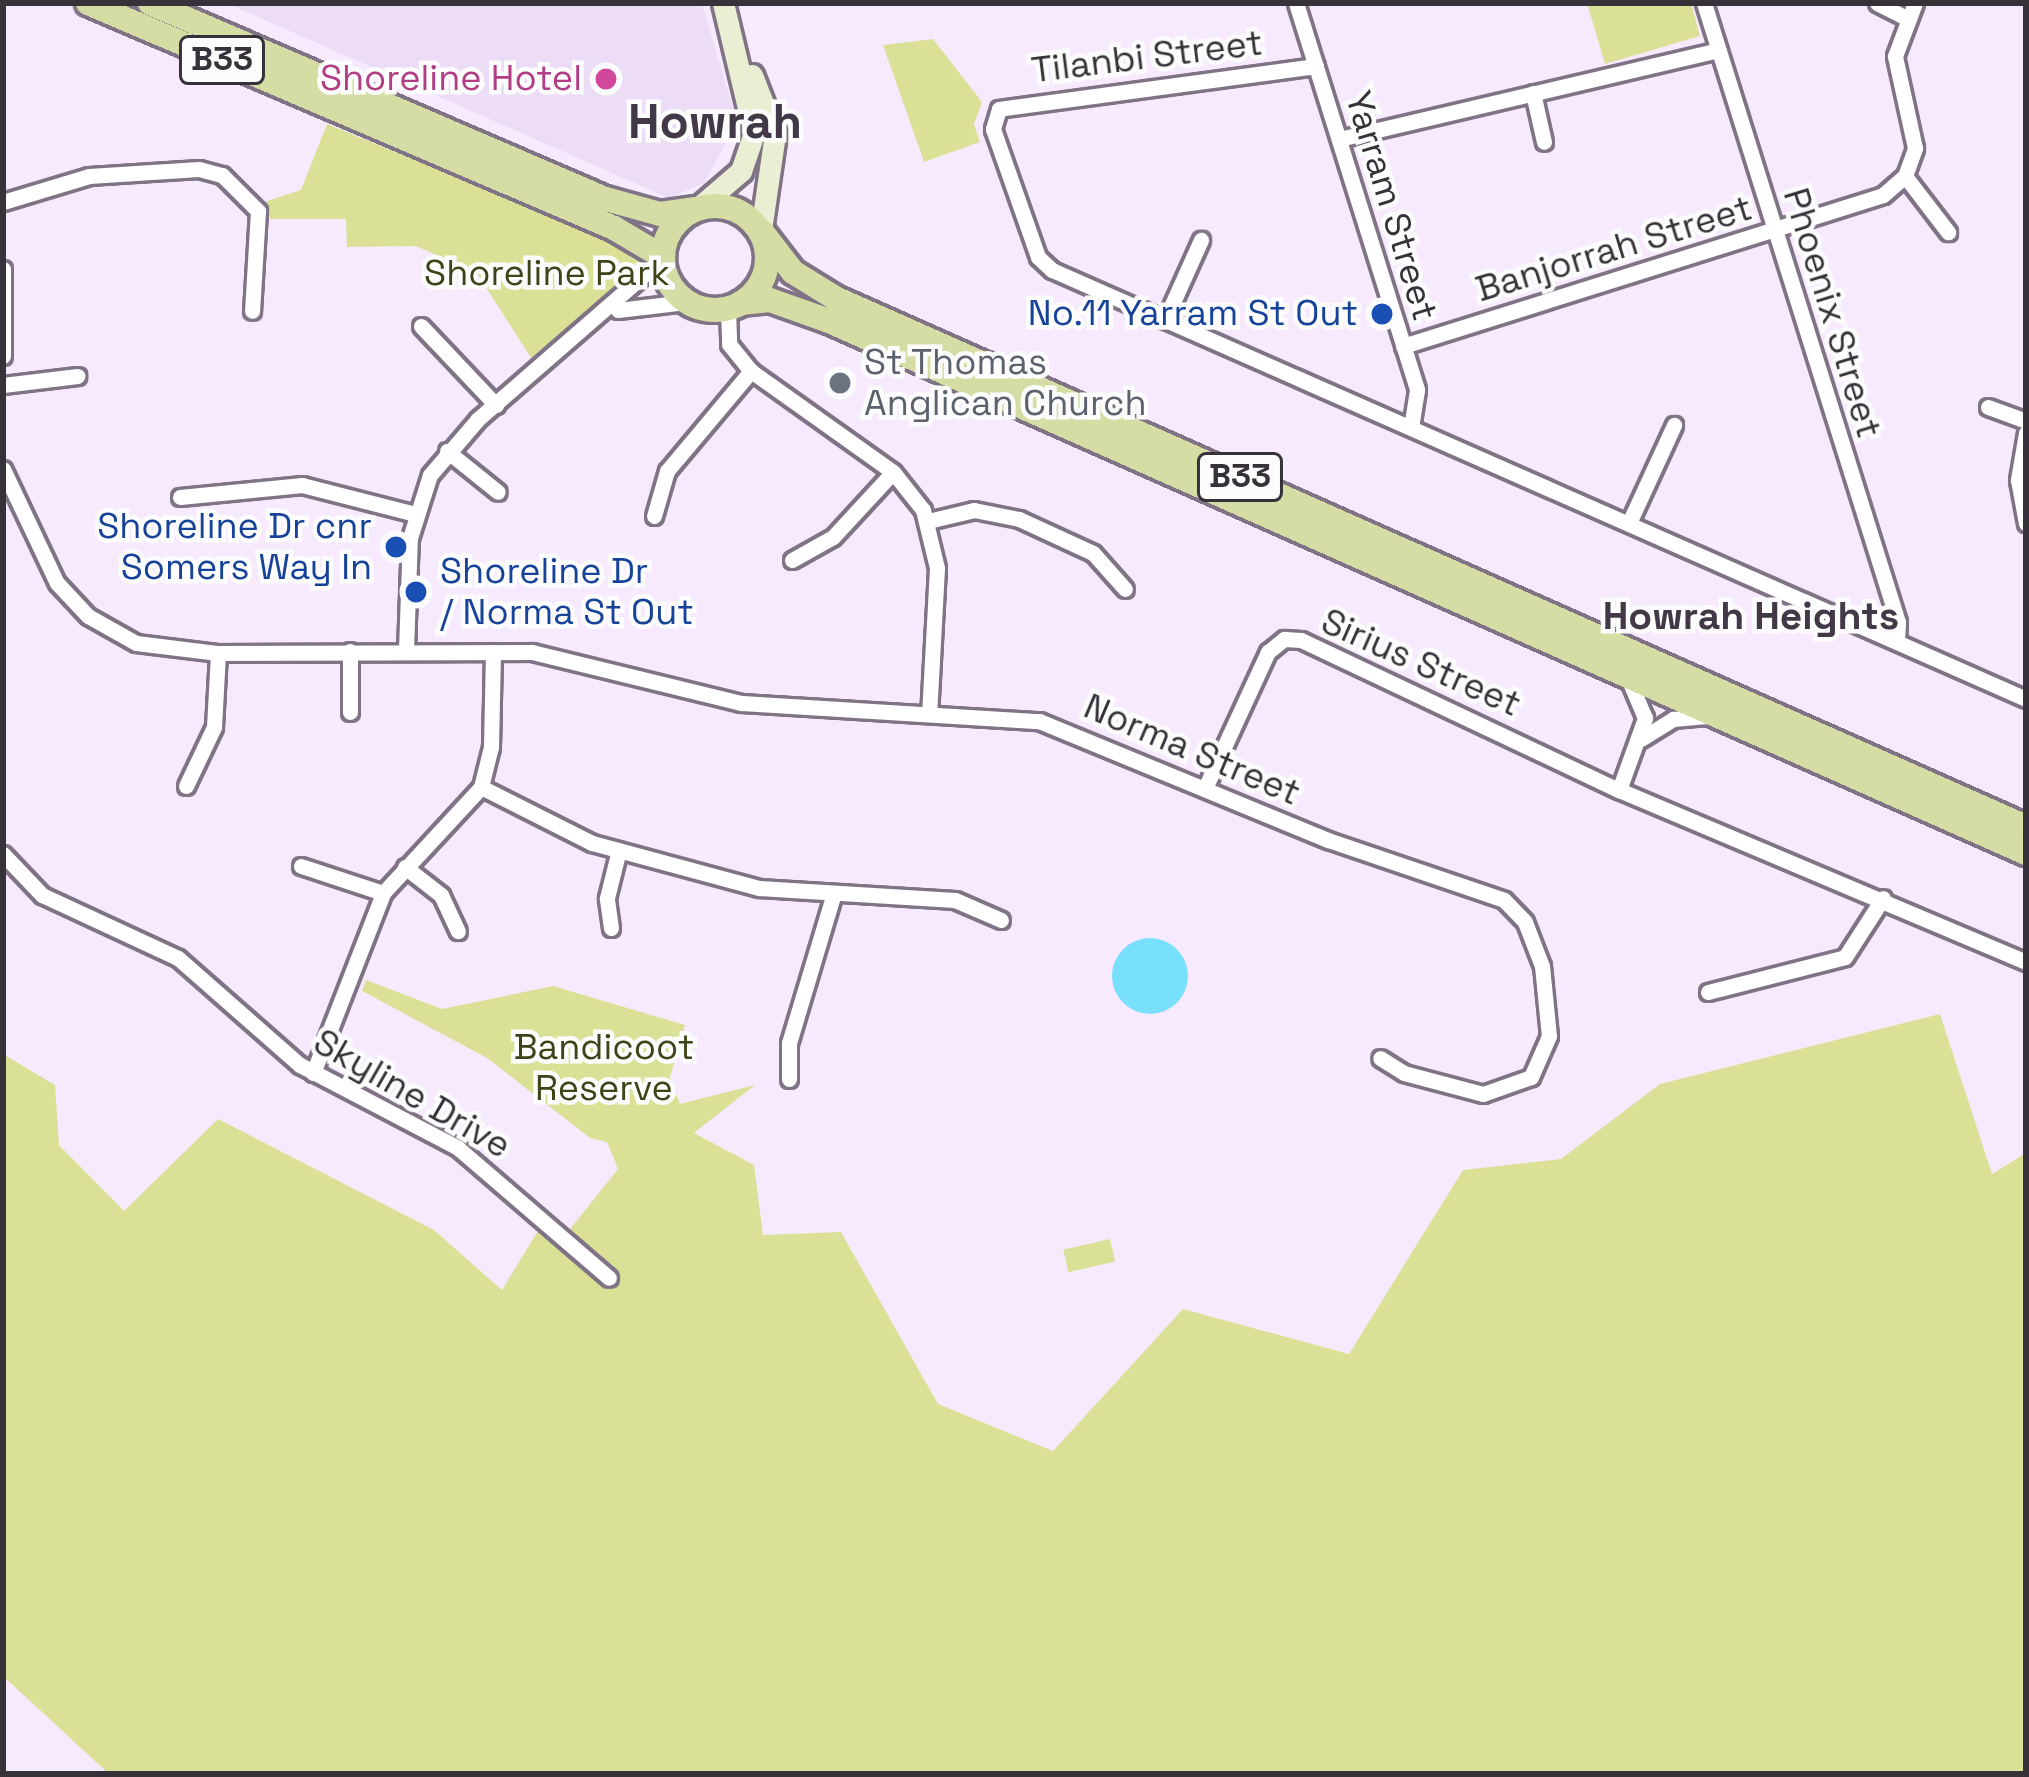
<!DOCTYPE html>
<html>
<head>
<meta charset="utf-8">
<style>
  body { margin:0 }
  #map { position:relative; width:2029px; height:1777px; overflow:hidden; background:#f7eafe; font-family:"Space Grotesk",sans-serif }
  div>[style] { position:absolute }
  .built>* { inset:0; background:#ecdcf6 }
  .green>* { inset:0; background:#dae196; transform-origin:0 0 }
  .water>* { inset:0; background:#79e0fc }
  .round { border-radius:50% }
  .roads { filter:drop-shadow(3px 0 #7f7385) drop-shadow(-3px 0 #7f7385) drop-shadow(0 3px #7f7385) drop-shadow(0 -3px #7f7385) }
  .street>* { height:15px; margin:-7.5px; padding:0 7.5px; transform-origin:7.5px; border-radius:7.5px; background:#fff }
  .secondary>* { height:21px; margin:-10.5px; padding:0 10.5px; transform-origin:10.5px; border-radius:10.5px; background:#eaeed2 }
  .primary>* { height:24px; margin:-12px; padding:0 12px; transform-origin:12px; border-radius:12px; background:#d5dda5 }
  .primary>.ring { margin:-12px; padding:0; box-sizing:content-box; background:none; border:24px solid #d5dda5; border-radius:50% }
  .dots>* { width:33px; height:33px; translate:-50% -50%; box-sizing:border-box; border:6px solid #fcfcfc; border-radius:50% }
  span { translate:-50% -50%; white-space:nowrap; text-align:center; line-height:1.15; -webkit-text-stroke:9px #fcfcfc; paint-order:stroke }
  .shield-label span { padding:3px 9px; background:#fcfcfc; border:3px solid; border-radius:9px; -webkit-text-stroke-width:0 }
  .shield-label { font-size:33px; color:#373239; font-weight:700 }
  .street-label { font-size:36px; color:#373239 }
  .hotel-label { font-size:36px; color:#b23c85 }
  .right { translate:-100% -50%; text-align:right }
  .park-label { font-size:36px; color:#404318 }
  .transit-label { font-size:36px; color:#164399 }
  .left { translate:0 -50%; text-align:left }
  .worship-label { font-size:36px; color:#5b616d }
  .neighbourhood-label { font-size:39px; color:#423847; font-weight:700 }
  .district-label { font-size:48px; color:#423847; font-weight:700 }
  .frame { position:absolute; inset:0; border:6px solid #373239; pointer-events:none }
</style>
</head>
<body>
<div id="map">
  <div class="built">
    <div style="clip-path:polygon(226px 3px,702px 3px,737px 123px,704px 183px,669px 198px)"></div>
  </div>
  <div class="green">
    <div style="clip-path:polygon(1587px 3px,1691px 3px,1700px 36px,1605px 64px)"></div>
    <div style="clip-path:polygon(933px 39px,982px 102px,974px 124px,980px 142px,924px 162px,883px 45px)"></div>
    <div style="clip-path:polygon(327px 124px,601px 236px,643px 264px,531px 358px,477px 273px,416px 246px,347px 247px,346px 219px,270px 219px,267px 201px,301px 190px)"></div>
    <div style="clip-path:polygon(366px 980px,442px 1009px,553px 986px,685px 1025px,670px 1077px,680px 1104px,755px 1085px,694px 1133px,754px 1165px,763px 1235px,841px 1232px,938px 1404px,1053px 1451px,1183px 1309px,1349px 1354px,1463px 1170px,1561px 1159px,1660px 1084px,1940px 1014px,1992px 1174px,2026px 1153px,2026px 1774px,109px 1774px,3px 1676px,3px 1054px,55px 1085px,59px 1145px,124px 1211px,218px 1119px,434px 1230px,502px 1290px,539px 1229px,570px 1229px,618px 1169px,607px 1142px,590px 1138px,487px 1058px,362px 991px)"></div>
    <div style="left:1110px;top:1239px;width:23px;height:48px;rotate:77deg"></div>
  </div>
  <div class="water">
    <div class="round" style="left:1112px;top:938px;width:76px;height:76px"></div>
  </div>
  <div class="roads">
    <div class="street">
      <div style="left:1296px;top:3px;width:405px;rotate:72.6deg"></div>
      <div style="left:1417px;top:390px;width:36px;rotate:99deg"></div>
      <div style="left:1704px;top:3px;width:649px;rotate:72.6deg"></div>
      <div style="left:1898px;top:622px;width:19px;rotate:93deg"></div>
      <div style="left:1877px;top:3px;width:31px;rotate:27deg"></div>
      <div style="left:1316px;top:66px;width:320px;rotate:172.3deg"></div>
      <div style="left:999px;top:109px;width:21px;rotate:107deg"></div>
      <div style="left:993px;top:129px;width:136px;rotate:70.6deg"></div>
      <div style="left:1038px;top:257px;width:19px;rotate:43deg"></div>
      <div style="left:1052px;top:270px;width:1064px;rotate:23.77deg"></div>
      <div style="left:1533px;top:93px;width:50px;rotate:77.3deg"></div>
      <div style="left:1339px;top:139px;width:390px;rotate:-13.2deg"></div>
      <div style="left:1905px;top:176px;width:71px;rotate:52.5deg"></div>
      <div style="left:3px;top:202px;width:90px;rotate:-16.8deg"></div>
      <div style="left:89px;top:176px;width:110px;rotate:-3.6deg"></div>
      <div style="left:199px;top:169px;width:24px;rotate:15deg"></div>
      <div style="left:222px;top:175px;width:51px;rotate:45deg"></div>
      <div style="left:258px;top:211px;width:100px;rotate:93.4deg"></div>
      <div style="left:3px;top:269px;width:87px;rotate:90deg"></div>
      <div style="left:728px;top:309px;width:35px;rotate:88deg"></div>
      <div style="left:729px;top:344px;width:35px;rotate:51deg"></div>
      <div style="left:751px;top:371px;width:174px;rotate:35.4deg"></div>
      <div style="left:893px;top:472px;width:48px;rotate:51.7deg"></div>
      <div style="left:923px;top:510px;width:60px;rotate:76.4deg"></div>
      <div style="left:937px;top:568px;width:146px;rotate:93.1deg"></div>
      <div style="left:618px;top:310px;width:68px;rotate:-6.7deg"></div>
      <div style="left:1165px;top:320px;width:88px;rotate:-65.8deg"></div>
      <div style="left:421px;top:326px;width:109px;rotate:46.5deg"></div>
      <div style="left:1403px;top:346px;width:503px;rotate:-17.46deg"></div>
      <div style="left:1883px;top:195px;width:29px;rotate:-41deg"></div>
      <div style="left:1905px;top:176px;width:30px;rotate:-70deg"></div>
      <div style="left:1915px;top:148px;width:94px;rotate:-102.3deg"></div>
      <div style="left:1895px;top:56px;width:57px;rotate:-69.3deg"></div>
      <div style="left:3px;top:385px;width:75px;rotate:-6.9deg"></div>
      <div style="left:1988px;top:407px;width:40px;rotate:20.2deg"></div>
      <div style="left:2026px;top:433px;width:48px;rotate:99.7deg"></div>
      <div style="left:2018px;top:480px;width:44px;rotate:79.5deg"></div>
      <div style="left:447px;top:451px;width:65px;rotate:38.8deg"></div>
      <div style="left:3px;top:469px;width:126px;rotate:64.7deg"></div>
      <div style="left:57px;top:583px;width:45px;rotate:46.8deg"></div>
      <div style="left:88px;top:616px;width:55px;rotate:29.4deg"></div>
      <div style="left:136px;top:643px;width:83px;rotate:7deg"></div>
      <div style="left:218px;top:653px;width:314px;rotate:-0.2deg"></div>
      <div style="left:532px;top:652px;width:215px;rotate:13.7deg"></div>
      <div style="left:741px;top:703px;width:299px;rotate:3.5deg"></div>
      <div style="left:1039px;top:721px;width:313px;rotate:22.4deg"></div>
      <div style="left:1328px;top:840px;width:186px;rotate:18.8deg"></div>
      <div style="left:1504px;top:900px;width:30px;rotate:46deg"></div>
      <div style="left:1525px;top:922px;width:47px;rotate:68.9deg"></div>
      <div style="left:1542px;top:966px;width:70px;rotate:84.3deg"></div>
      <div style="left:1549px;top:1036px;width:45px;rotate:113.7deg"></div>
      <div style="left:1531px;top:1077px;width:51px;rotate:160.5deg"></div>
      <div style="left:1483px;top:1094px;width:82px;rotate:-165.1deg"></div>
      <div style="left:1404px;top:1073px;width:28px;rotate:-148deg"></div>
      <div style="left:180px;top:497px;width:123px;rotate:-5.6deg"></div>
      <div style="left:302px;top:485px;width:117px;rotate:14.4deg"></div>
      <div style="left:654px;top:516px;width:47px;rotate:-73.9deg"></div>
      <div style="left:667px;top:471px;width:131px;rotate:-50deg"></div>
      <div style="left:928px;top:521px;width:47px;rotate:-13.4deg"></div>
      <div style="left:974px;top:510px;width:46px;rotate:11.3deg"></div>
      <div style="left:1019px;top:519px;width:81px;rotate:24.7deg"></div>
      <div style="left:1093px;top:553px;width:48px;rotate:48.4deg"></div>
      <div style="left:1629px;top:523px;width:108px;rotate:-65.3deg"></div>
      <div style="left:792px;top:560px;width:47px;rotate:-29.3deg"></div>
      <div style="left:833px;top:537px;width:88px;rotate:-47.3deg"></div>
      <div style="left:406px;top:650px;width:112px;rotate:-88deg"></div>
      <div style="left:410px;top:538px;width:66px;rotate:-72.4deg"></div>
      <div style="left:430px;top:475px;width:74px;rotate:-49.4deg"></div>
      <div style="left:478px;top:419px;width:244px;rotate:-41deg"></div>
      <div style="left:350px;top:712px;width:61px;rotate:-90deg"></div>
      <div style="left:1641px;top:739px;width:38px;rotate:-32deg"></div>
      <div style="left:1673px;top:719px;width:37px;rotate:-5deg"></div>
      <div style="left:186px;top:786px;width:65px;rotate:-64.6deg"></div>
      <div style="left:214px;top:727px;width:74px;rotate:-86.9deg"></div>
      <div style="left:1206px;top:786px;width:148px;rotate:-65.2deg"></div>
      <div style="left:1268px;top:652px;width:21px;rotate:-39deg"></div>
      <div style="left:1284px;top:639px;width:17px;rotate:3deg"></div>
      <div style="left:1301px;top:640px;width:352px;rotate:25.3deg"></div>
      <div style="left:1619px;top:790px;width:442px;rotate:22.9deg"></div>
      <div style="left:481px;top:787px;width:124px;rotate:26.8deg"></div>
      <div style="left:592px;top:843px;width:173px;rotate:15.1deg"></div>
      <div style="left:759px;top:888px;width:196px;rotate:3.5deg"></div>
      <div style="left:955px;top:900px;width:50px;rotate:23.5deg"></div>
      <div style="left:1619px;top:790px;width:77px;rotate:-70.1deg"></div>
      <div style="left:1645px;top:718px;width:39px;rotate:-113deg"></div>
      <div style="left:3px;top:854px;width:57px;rotate:46.4deg"></div>
      <div style="left:42px;top:895px;width:150px;rotate:24.9deg"></div>
      <div style="left:178px;top:958px;width:162px;rotate:41.3deg"></div>
      <div style="left:300px;top:1065px;width:178px;rotate:27.7deg"></div>
      <div style="left:458px;top:1148px;width:199px;rotate:40.7deg"></div>
      <div style="left:301px;top:866px;width:86px;rotate:18.2deg"></div>
      <div style="left:405px;top:867px;width:46px;rotate:37.9deg"></div>
      <div style="left:441px;top:895px;width:40px;rotate:65deg"></div>
      <div style="left:611px;top:928px;width:30px;rotate:-98deg"></div>
      <div style="left:607px;top:898px;width:49px;rotate:-76deg"></div>
      <div style="left:1708px;top:992px;width:141px;rotate:-14.3deg"></div>
      <div style="left:1845px;top:957px;width:70px;rotate:-57.2deg"></div>
      <div style="left:313px;top:1073px;width:193px;rotate:-68.7deg"></div>
      <div style="left:383px;top:893px;width:144px;rotate:-47.2deg"></div>
      <div style="left:481px;top:787px;width:41px;rotate:-76deg"></div>
      <div style="left:491px;top:747px;width:95px;rotate:-88.8deg"></div>
      <div style="left:789px;top:1079px;width:36px;rotate:-90deg"></div>
      <div style="left:789px;top:1043px;width:153px;rotate:-73.3deg"></div>
    </div>
    <div class="secondary">
      <div style="left:752px;top:75px;width:63px;rotate:68.7deg"></div>
      <div style="left:775px;top:134px;width:97px;rotate:98.3deg"></div>
      <div style="left:698px;top:208px;width:57px;rotate:-40.7deg"></div>
      <div style="left:741px;top:171px;width:40px;rotate:-71.1deg"></div>
      <div style="left:754px;top:133px;width:134px;rotate:-103.4deg"></div>
    </div>
    <div class="primary">
      <div style="left:88px;top:3px;width:572px;rotate:23.16deg"></div>
      <div style="left:614px;top:228px;width:57px;rotate:30.6deg"></div>
      <div style="left:150px;top:3px;width:496px;rotate:23.3deg"></div>
      <div style="left:606px;top:199px;width:56px;rotate:15.5deg"></div>
      <div style="left:660px;top:214px;width:36px;rotate:-8deg"></div>
      <div class="ring" style="left:663px;top:206px;width:80px;height:80px"></div>
      <div style="left:763px;top:233px;width:49px;rotate:52.4deg"></div>
      <div style="left:793px;top:272px;width:49px;rotate:31.8deg"></div>
      <div style="left:835px;top:298px;width:1303px;rotate:23.95deg"></div>
      <div style="left:741px;top:303px;width:29px;rotate:-6deg"></div>
      <div style="left:770px;top:300px;width:63px;rotate:19.6deg"></div>
      <div style="left:829px;top:321px;width:1310px;rotate:23.96deg"></div>
    </div>
  </div>
  <div class="dots">
    <div style="left:606px;top:79px;background:#d1479c"></div>
    <div style="left:1382px;top:314px;background:#1a4fb4"></div>
    <div style="left:840px;top:383px;background:#6b7280"></div>
    <div style="left:396px;top:547px;background:#1a4fb4"></div>
    <div style="left:416px;top:592px;background:#1a4fb4"></div>
  </div>
  <div class="shield-label">
    <span style="left:222px;top:60px">B33</span>
    <span style="left:1240px;top:477px">B33</span>
  </div>
  <div class="street-label">
    <span style="left:1147px;top:57px;rotate:-7deg">Tilanbi Street</span>
    <span style="left:1391px;top:206px;rotate:73deg">Yarram Street</span>
    <span style="left:1614px;top:249px;rotate:-17deg">Banjorrah Street</span>
    <span style="left:1832px;top:313px;rotate:73deg">Phoenix Street</span>
    <span style="left:1421px;top:663px;rotate:24deg">Sirius Street</span>
    <span style="left:1192px;top:750px;rotate:23deg">Norma Street</span>
    <span style="left:412px;top:1094px;rotate:30deg">Skyline Drive</span>
  </div>
  <div class="hotel-label">
    <span class="right" style="left:582px;top:79px">Shoreline Hotel</span>
  </div>
  <div class="park-label">
    <span style="left:547px;top:274px">Shoreline Park</span>
    <span style="left:604px;top:1068px">Bandicoot<br>Reserve</span>
  </div>
  <div class="transit-label">
    <span class="right" style="left:1358px;top:314px">No.11 Yarram St Out</span>
    <span class="right" style="left:372px;top:547px">Shoreline Dr cnr<br>Somers Way In</span>
    <span class="left" style="left:440px;top:592px">Shoreline Dr<br>/ Norma St Out</span>
  </div>
  <div class="worship-label">
    <span class="left" style="left:864px;top:383px">St Thomas<br>Anglican Church</span>
  </div>
  <div class="neighbourhood-label">
    <span style="left:1751px;top:616px">Howrah Heights</span>
  </div>
  <div class="district-label">
    <span style="left:715px;top:122px">Howrah</span>
  </div>
  <div class="frame"></div>
</div>
</body>
</html>
